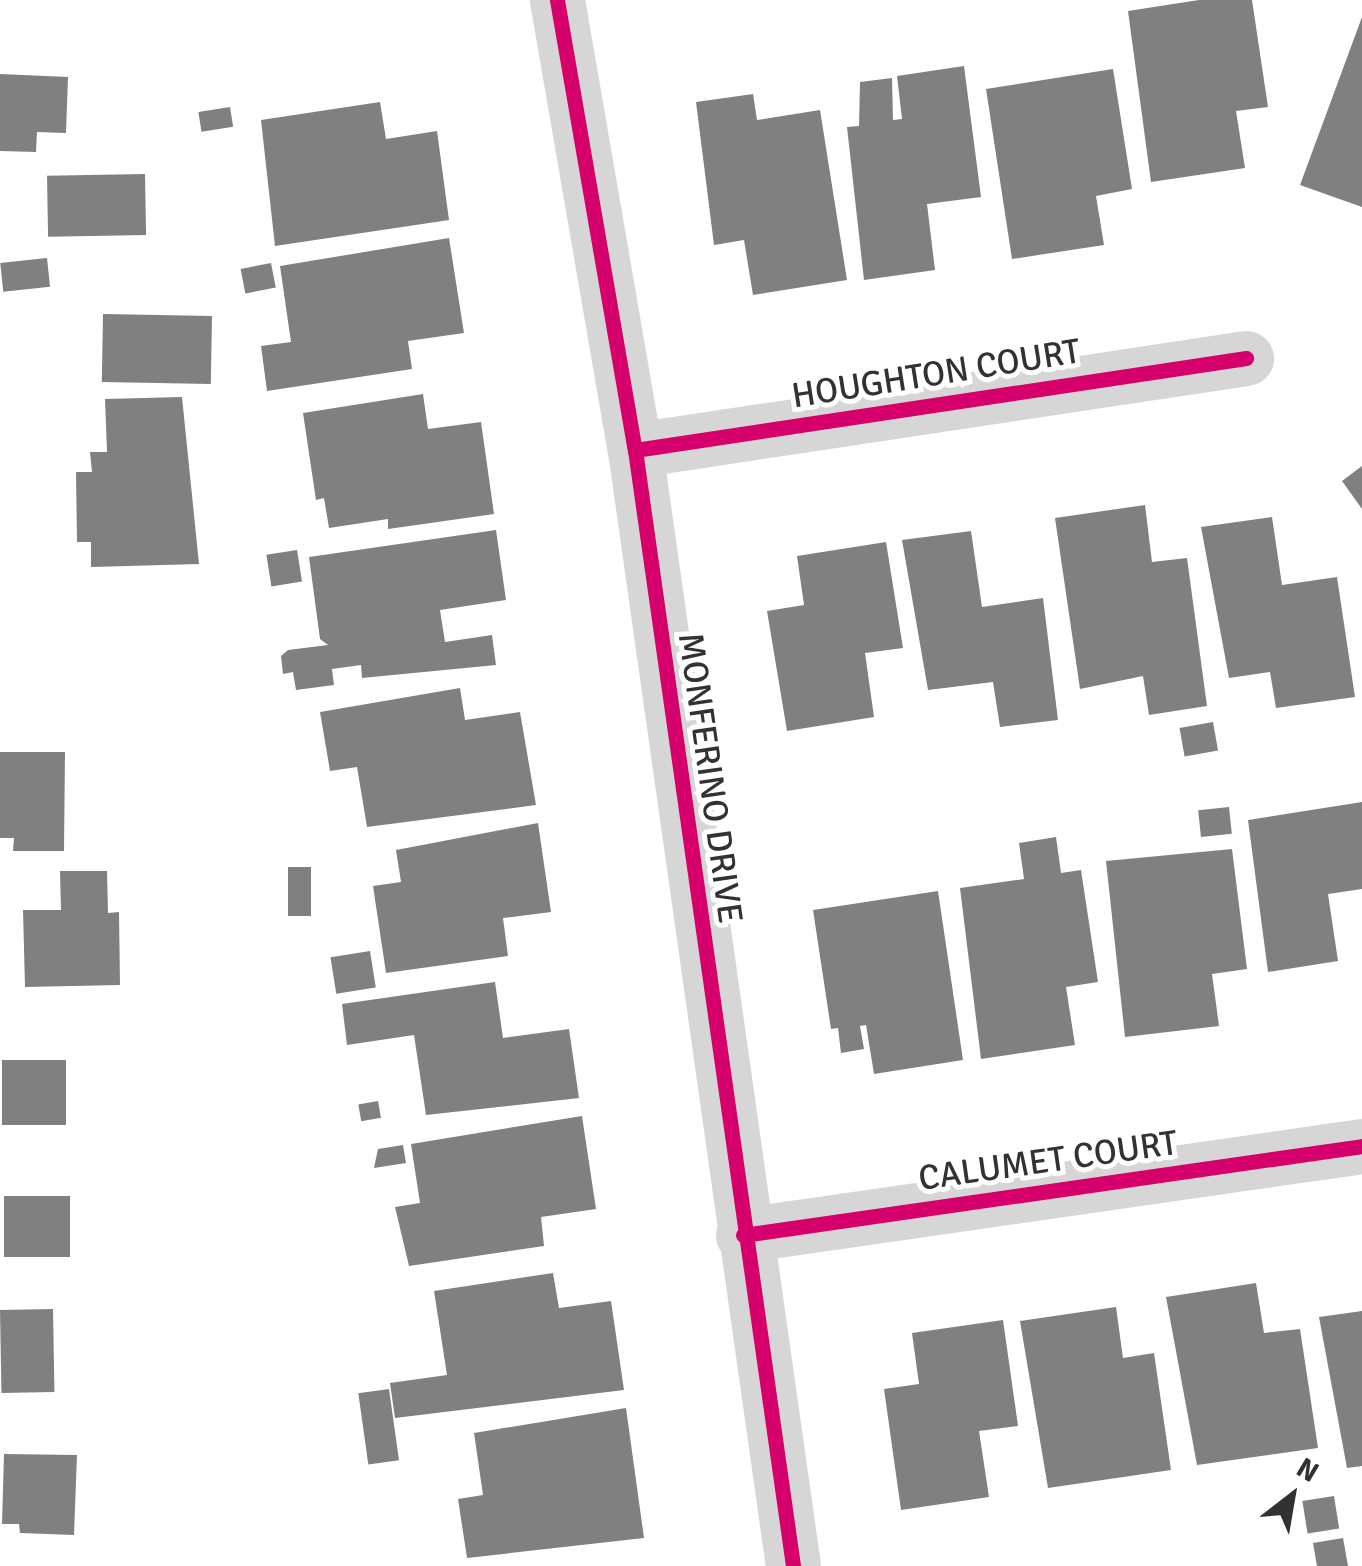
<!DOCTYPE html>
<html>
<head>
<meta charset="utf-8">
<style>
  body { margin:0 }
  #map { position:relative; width:1362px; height:1566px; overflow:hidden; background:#fff; font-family:Signika,sans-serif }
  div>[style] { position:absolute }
  .building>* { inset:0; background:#808080; transform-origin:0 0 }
  .minor>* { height:55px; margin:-27.5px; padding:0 27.5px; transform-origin:27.5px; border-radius:27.5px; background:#d6d6d6 }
  .cycleway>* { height:15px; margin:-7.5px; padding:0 7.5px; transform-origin:7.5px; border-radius:7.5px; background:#d6006c }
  span { translate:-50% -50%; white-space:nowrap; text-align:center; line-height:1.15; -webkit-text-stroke:10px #fff; paint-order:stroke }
  .street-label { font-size:35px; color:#323232 }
  .north { position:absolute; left:1242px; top:1446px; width:100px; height:100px; -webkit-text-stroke:8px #fff; paint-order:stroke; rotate:31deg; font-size:28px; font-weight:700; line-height:40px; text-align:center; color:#323232 }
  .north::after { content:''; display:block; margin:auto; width:35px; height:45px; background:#323232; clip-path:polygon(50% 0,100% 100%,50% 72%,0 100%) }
</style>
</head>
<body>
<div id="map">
  <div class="building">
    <div style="clip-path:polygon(1199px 0,1252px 0,1268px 107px,1236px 111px,1245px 168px,1151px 182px,1128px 11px)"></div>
    <div style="clip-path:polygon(1362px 17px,1362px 207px,1300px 185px)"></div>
    <div style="clip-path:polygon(964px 66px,981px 197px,927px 204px,935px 270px,864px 280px,847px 127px,859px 126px,860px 82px,892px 78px,893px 120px,902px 119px,897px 76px)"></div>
    <div style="clip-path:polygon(1113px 69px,1132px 189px,1096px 196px,1104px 245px,1012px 259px,986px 89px)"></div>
    <div style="clip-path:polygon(0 74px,68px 77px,66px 133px,37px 132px,36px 152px,0 151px)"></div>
    <div style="clip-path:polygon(753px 94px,757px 120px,820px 110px,847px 280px,753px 295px,744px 240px,714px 245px,696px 102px)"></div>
    <div style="clip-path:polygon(380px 102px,386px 139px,437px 131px,449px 220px,275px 246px,261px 120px)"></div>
    <div style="left:230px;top:107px;width:20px;height:32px;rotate:81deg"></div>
    <div style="left:145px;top:174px;width:61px;height:98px;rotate:89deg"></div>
    <div style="clip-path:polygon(449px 238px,464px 333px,408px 341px,412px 369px,267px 391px,261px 346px,291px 342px,280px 266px)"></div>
    <div style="left:47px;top:258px;width:29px;height:47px;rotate:84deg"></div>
    <div style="left:271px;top:263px;width:25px;height:31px;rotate:79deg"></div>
    <div style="left:103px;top:314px;width:109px;height:68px;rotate:1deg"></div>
    <div style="clip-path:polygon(423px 394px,428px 429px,481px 422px,494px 514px,388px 529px,388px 519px,329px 528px,324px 498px,316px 500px,303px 413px)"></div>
    <div style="clip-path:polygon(182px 397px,199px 564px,91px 567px,91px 542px,77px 542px,76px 472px,92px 472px,90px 452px,107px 452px,105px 399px)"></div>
    <div style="clip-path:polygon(1362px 466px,1362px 509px,1342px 481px)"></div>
    <div style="clip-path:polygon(1145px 505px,1152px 562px,1187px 558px,1207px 706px,1149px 715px,1143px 676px,1080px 689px,1055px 518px)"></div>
    <div style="clip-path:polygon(1272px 517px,1282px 585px,1337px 577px,1355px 697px,1276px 708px,1270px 672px,1229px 678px,1201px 527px)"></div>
    <div style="clip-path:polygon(496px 530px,506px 600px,440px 610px,445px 642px,492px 635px,496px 665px,362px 678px,361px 665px,332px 669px,334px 685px,296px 690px,293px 672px,283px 674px,281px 656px,288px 650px,328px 645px,320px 639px,309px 557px)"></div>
    <div style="clip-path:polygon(971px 531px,982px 607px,1043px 598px,1058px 720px,1000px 727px,993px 682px,928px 690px,902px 540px)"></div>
    <div style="clip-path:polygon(886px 542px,903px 648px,865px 653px,874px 717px,787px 731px,767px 611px,804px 605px,797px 556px)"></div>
    <div style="left:297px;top:550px;width:32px;height:31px;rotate:81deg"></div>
    <div style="clip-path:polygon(460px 688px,465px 720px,520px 712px,536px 805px,367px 827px,357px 767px,330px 771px,320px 712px)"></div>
    <div style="left:1213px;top:722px;width:29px;height:34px;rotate:80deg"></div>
    <div style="clip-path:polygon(0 752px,65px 752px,64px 851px,13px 851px,14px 838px,0 838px)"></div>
    <div style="clip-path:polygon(1362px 802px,1362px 889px,1328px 894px,1338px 961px,1268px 972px,1248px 820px)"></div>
    <div style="left:1229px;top:807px;width:27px;height:31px;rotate:84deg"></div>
    <div style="clip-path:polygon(538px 823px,551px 912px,503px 918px,508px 956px,386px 973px,373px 886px,401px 882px,396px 850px)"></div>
    <div style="clip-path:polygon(1056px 837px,1061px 873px,1081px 870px,1098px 982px,1066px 987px,1075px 1045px,981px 1059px,960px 888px,1024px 879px,1019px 843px)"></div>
    <div style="clip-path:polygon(1232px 849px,1247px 969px,1212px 974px,1219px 1026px,1125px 1037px,1106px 861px)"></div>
    <div style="left:311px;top:867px;width:49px;height:23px;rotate:90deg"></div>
    <div style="clip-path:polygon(60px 871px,107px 871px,108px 913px,119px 912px,120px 985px,25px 987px,23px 910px,61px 910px)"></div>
    <div style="clip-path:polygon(938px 891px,963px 1060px,874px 1074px,866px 1025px,860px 1026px,864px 1049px,841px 1053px,838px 1028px,831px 1029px,813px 910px)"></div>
    <div style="left:370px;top:951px;width:37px;height:40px;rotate:81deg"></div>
    <div style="clip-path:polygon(495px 982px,503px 1038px,569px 1029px,579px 1098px,426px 1115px,414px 1035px,347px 1045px,342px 1004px)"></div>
    <div style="left:66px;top:1060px;width:65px;height:64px;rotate:90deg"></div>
    <div style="left:378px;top:1101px;width:17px;height:20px;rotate:80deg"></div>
    <div style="clip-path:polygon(582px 1116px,596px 1209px,541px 1217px,544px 1246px,409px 1266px,395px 1207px,420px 1203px,411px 1144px)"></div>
    <div style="clip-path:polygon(403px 1145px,406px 1163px,374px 1168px,378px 1149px)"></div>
    <div style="left:4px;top:1196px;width:66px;height:61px"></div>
    <div style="clip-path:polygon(553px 1273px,559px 1308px,611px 1301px,624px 1390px,395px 1418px,390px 1383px,447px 1375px,434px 1291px)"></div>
    <div style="clip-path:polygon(1256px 1283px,1264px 1333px,1300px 1329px,1318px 1448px,1197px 1465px,1166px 1297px)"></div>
    <div style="clip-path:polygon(1116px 1307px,1123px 1358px,1154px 1353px,1171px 1470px,1048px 1488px,1020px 1321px)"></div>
    <div style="left:53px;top:1309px;width:83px;height:53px;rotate:89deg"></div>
    <div style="clip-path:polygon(1362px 1311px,1362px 1466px,1347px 1468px,1319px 1317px)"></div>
    <div style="clip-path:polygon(1003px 1320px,1018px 1426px,979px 1431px,989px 1497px,901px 1510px,884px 1389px,919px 1384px,912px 1333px)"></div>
    <div style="left:389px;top:1389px;width:72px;height:31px;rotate:82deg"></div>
    <div style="clip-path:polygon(626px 1408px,644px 1538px,467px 1558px,458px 1499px,483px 1495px,474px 1433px)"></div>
    <div style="clip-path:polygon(4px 1454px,77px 1455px,74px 1535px,20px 1533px,19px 1524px,2px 1524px)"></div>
    <div style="left:1334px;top:1496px;width:33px;height:32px;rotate:81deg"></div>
    <div style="clip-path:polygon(1343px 1538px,1348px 1566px,1317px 1566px,1313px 1543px)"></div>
  </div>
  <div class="minor">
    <div style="left:557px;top:0;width:457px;rotate:80.2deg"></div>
    <div style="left:635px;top:450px;width:1127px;rotate:81.94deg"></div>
    <div style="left:635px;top:450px;width:618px;rotate:-8.56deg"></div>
    <div style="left:743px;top:1235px;width:625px;rotate:-8.18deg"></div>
  </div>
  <div class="cycleway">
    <div style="left:557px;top:0;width:457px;rotate:80.2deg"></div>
    <div style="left:635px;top:450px;width:1127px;rotate:81.94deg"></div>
    <div style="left:635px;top:450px;width:618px;rotate:-8.56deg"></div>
    <div style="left:743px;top:1235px;width:625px;rotate:-8.18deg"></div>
  </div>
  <div class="street-label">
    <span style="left:936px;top:374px;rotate:-9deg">HOUGHTON COURT</span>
    <span style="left:710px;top:778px;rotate:82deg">MONFERINO DRIVE</span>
    <span style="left:1048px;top:1161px;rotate:-8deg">CALUMET COURT</span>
  </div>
  <div class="north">N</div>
</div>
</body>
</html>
